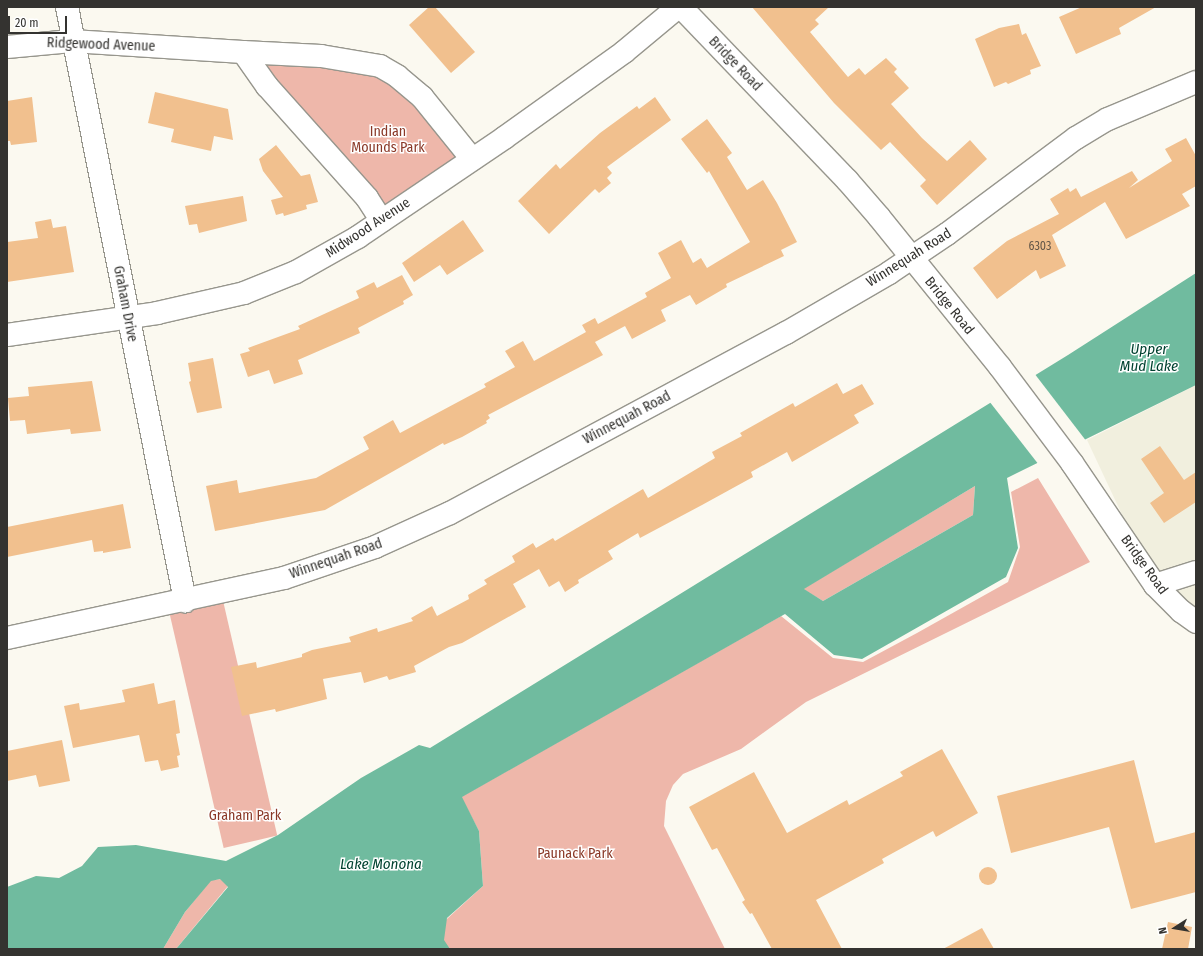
<!DOCTYPE html>
<html>
<head>
<meta charset="utf-8">
<style>
  body { margin:0 }
  #map { position:relative; width:1203px; height:956px; overflow:hidden; background:#fbf9f0; font-family:"Fira Sans Condensed",sans-serif }
  div>[style] { position:absolute }
  .built>* { inset:0; background:#f1efde }
  .green>* { inset:0; background:#eeb7aa; transform-origin:0 0 }
  .water>* { inset:0; background:#70bb9f }
  .pier>* { inset:0; background:#fbf9f0 }
  .building>* { inset:0; background:#f1c08e }
  .round { border-radius:50% }
  .roads { filter:drop-shadow(1px 0 #97968d) drop-shadow(-1px 0 #97968d) drop-shadow(0 1px #97968d) drop-shadow(0 -1px #97968d) }
  .minor>* { height:22px; margin:-11px; padding:0 11px; transform-origin:11px; border-radius:11px; background:#fff }
  span { translate:-50% -50%; white-space:nowrap; text-align:center; line-height:1.15; -webkit-text-stroke:3px #fff; paint-order:stroke }
  .number-label { font-size:12px; color:#635648 }
  .number-label span { -webkit-text-stroke-width:0 }
  .street-label { font-size:14px; color:#343330 }
  .park-label { font-size:14px; color:#8a3827 }
  .water-label { font-size:15px; color:#004230; font-style:italic }
  .frame { position:absolute; inset:0; border:8px solid #343330; pointer-events:none }
  .north { position:absolute; left:1155px; top:908px; width:40px; height:40px; -webkit-text-stroke:3px #fff; paint-order:stroke; rotate:258deg; font-size:11px; font-weight:700; line-height:16px; text-align:center; color:#343330 }
  .north::after { content:''; display:block; margin:auto; width:14px; height:18px; background:#343330; clip-path:polygon(50% 0,100% 100%,50% 72%,0 100%) }
  .scale { position:absolute; left:8px; top:16px; width:59px; height:18px; box-sizing:border-box; border:2px solid #343330; border-top:0; padding-left:5px; font-size:12px; line-height:14px; white-space:nowrap; color:#343330; -webkit-text-stroke:3px #fff; paint-order:stroke }
</style>
</head>
<body>
<div id="map">
  <div class="built">
    <div style="clip-path:polygon(1196px 385px,1196px 622px,1155px 585px,1087px 440px)"></div>
  </div>
  <div class="green">
    <div style="clip-path:polygon(243px 52px,380px 66px,472px 159px,382px 221px)"></div>
    <div style="clip-path:polygon(1038px 478px,1090px 562px,806px 702px,741px 749px,683px 774px,673px 785px,666px 801px,664px 826px,725px 949px,414px 949px,483px 886px,479px 831px,461px 797px,781px 616px,833px 658px,863px 662px,917px 633px,1008px 582px,1020px 547px,1011px 492px)"></div>
    <div style="clip-path:polygon(975px 486px,973px 515px,823px 601px,803px 589px)"></div>
    <div style="left:221px;top:592px;width:250px;height:55px;rotate:77deg"></div>
    <div style="clip-path:polygon(221px 879px,228px 886px,176px 949px,163px 949px,185px 912px,211px 880px)"></div>
  </div>
  <div class="water">
    <div style="clip-path:polygon(evenodd,1196px 273px,1196px 385px,1007px 478px,1018px 548px,1006px 577px,862px 659px,834px 655px,785px 614px,462px 797px,479px 831px,483px 886px,447px 918px,444px 940px,450px 949px,176px 949px,228px 887px,220px 879px,211px 881px,185px 912px,163px 949px,7px 949px,7px 887px,36px 876px,59px 878px,82px 866px,98px 847px,136px 845px,226px 861px,278px 835px,361px 778px,419px 745px,430px 748px,1068px 355px,1196px 273px,975px 486px,973px 515px,823px 601px,804px 589px,975px 486px)"></div>
  </div>
  <div class="pier">
    <div style="clip-path:polygon(1034px 373px,1087px 442px,1039px 465px,989px 401px)"></div>
  </div>
  <div class="building">
    <div style="clip-path:polygon(429px 7px,435px 7px,475px 52px,451px 73px,409px 25px)"></div>
    <div style="clip-path:polygon(752px 7px,829px 7px,815px 20px,819px 24px,810px 32px,848px 77px,859px 68px,865px 75px,886px 58px,897px 69px,894px 72px,909px 88px,891px 104px,922px 138px,947px 161px,970px 140px,987px 159px,937px 205px,920px 186px,926px 180px,890px 142px,881px 150px,834px 103px)"></div>
    <div style="clip-path:polygon(1082px 7px,1156px 7px,1119px 28px,1121px 34px,1076px 54px,1059px 17px)"></div>
    <div style="clip-path:polygon(1019px 24px,1022px 35px,1026px 33px,1041px 66px,1030px 70px,1031px 74px,1008px 84px,1006px 82px,994px 87px,975px 39px,999px 28px)"></div>
    <div style="clip-path:polygon(155px 92px,228px 109px,233px 140px,214px 136px,211px 151px,171px 142px,174px 129px,148px 123px)"></div>
    <div style="clip-path:polygon(32px 97px,37px 142px,11px 145px,10px 141px,7px 141px,7px 101px)"></div>
    <div style="clip-path:polygon(655px 97px,671px 120px,607px 167px,612px 173px,607px 178px,611px 183px,599px 193px,595px 189px,549px 234px,518px 201px,556px 164px,560px 169px,600px 133px,637px 106px,639px 109px)"></div>
    <div style="clip-path:polygon(707px 119px,732px 153px,727px 157px,747px 190px,763px 180px,777px 203px,797px 242px,781px 250px,784px 256px,726px 284px,727px 287px,696px 305px,690px 295px,661px 310px,666px 321px,632px 339px,625px 326px,595px 342px,603px 355px,488px 415px,490px 418px,486px 421px,487px 423px,462px 437px,444px 445px,443px 443px,325px 510px,215px 531px,206px 486px,237px 480px,239px 493px,316px 478px,369px 449px,363px 437px,393px 420px,400px 433px,486px 387px,484px 384px,515px 367px,505px 351px,523px 341px,534px 361px,586px 332px,582px 325px,595px 318px,598px 324px,647px 297px,645px 293px,671px 278px,658px 253px,681px 240px,693px 263px,701px 258px,707px 268px,750px 242px,709px 171px,707px 173px,681px 139px)"></div>
    <div style="clip-path:polygon(1186px 138px,1196px 156px,1196px 186px,1182px 194px,1190px 206px,1126px 239px,1105px 202px,1052px 235px,1066px 266px,1040px 279px,1036px 270px,997px 299px,973px 268px,1007px 241px,1059px 214px,1050px 199px,1068px 188px,1070px 192px,1076px 188px,1081px 197px,1132px 171px,1138px 180px,1129px 188px,1172px 161px,1165px 149px)"></div>
    <div style="clip-path:polygon(276px 145px,301px 176px,310px 174px,318px 202px,306px 205px,307px 209px,284px 216px,283px 213px,276px 215px,271px 200px,283px 197px,263px 171px,259px 159px)"></div>
    <div style="clip-path:polygon(243px 196px,247px 221px,199px 233px,197px 224px,189px 225px,185px 206px)"></div>
    <div style="clip-path:polygon(51px 219px,53px 228px,66px 226px,74px 272px,7px 282px,7px 242px,38px 238px,35px 222px)"></div>
    <div style="clip-path:polygon(463px 220px,484px 251px,447px 275px,440px 265px,414px 282px,402px 263px)"></div>
    <div style="clip-path:polygon(402px 275px,413px 295px,403px 301px,404px 304px,358px 328px,360px 333px,298px 360px,303px 374px,274px 384px,269px 370px,248px 377px,240px 354px,250px 351px,248px 348px,300px 329px,298px 326px,359px 298px,356px 291px,374px 282px,377px 288px)"></div>
    <div style="clip-path:polygon(213px 358px,222px 408px,197px 413px,189px 382px,191px 381px,188px 363px)"></div>
    <div style="clip-path:polygon(92px 381px,101px 431px,71px 434px,70px 429px,27px 434px,25px 420px,10px 421px,8px 398px,29px 396px,28px 387px)"></div>
    <div style="clip-path:polygon(837px 383px,843px 394px,862px 384px,874px 404px,854px 415px,859px 423px,792px 462px,787px 452px,751px 472px,753px 477px,702px 505px,640px 538px,638px 533px,608px 551px,613px 559px,578px 580px,579px 583px,565px 592px,559px 581px,549px 587px,539px 569px,513px 584px,526px 607px,462px 643px,449px 647px,414px 666px,416px 672px,389px 680px,387px 676px,364px 683px,361px 672px,323px 679px,327px 699px,276px 712px,275px 709px,242px 716px,231px 667px,256px 662px,257px 668px,302px 657px,302px 654px,312px 650px,351px 642px,349px 637px,377px 628px,378px 632px,413px 621px,411px 618px,432px 606px,437px 616px,469px 599px,468px 595px,487px 584px,484px 580px,515px 562px,512px 556px,533px 543px,536px 548px,553px 538px,555px 541px,643px 489px,648px 498px,715px 458px,712px 452px,742px 436px,740px 433px,793px 403px,795px 407px)"></div>
    <div style="clip-path:polygon(1160px 446px,1184px 480px,1196px 472px,1196px 502px,1164px 523px,1150px 503px,1164px 493px,1141px 459px)"></div>
    <div style="clip-path:polygon(123px 504px,131px 548px,103px 553px,103px 551px,94px 552px,92px 540px,7px 557px,7px 527px)"></div>
    <div style="clip-path:polygon(154px 683px,158px 704px,175px 700px,180px 733px,176px 734px,180px 755px,177px 756px,179px 767px,161px 771px,158px 760px,145px 762px,139px 735px,73px 748px,64px 706px,79px 703px,80px 710px,125px 702px,122px 690px)"></div>
    <div style="clip-path:polygon(62px 740px,70px 781px,39px 787px,36px 775px,7px 781px,7px 751px)"></div>
    <div style="clip-path:polygon(942px 749px,978px 813px,936px 837px,933px 831px,882px 859px,884px 863px,816px 900px,842px 949px,772px 949px,752px 913px,750px 914px,742px 902px,745px 900px,717px 848px,712px 850px,689px 807px,754px 772px,787px 833px,847px 800px,849px 805px,903px 776px,900px 772px)"></div>
    <div style="clip-path:polygon(1134px 760px,1155px 843px,1196px 832px,1196px 892px,1131px 909px,1109px 827px,1011px 853px,997px 796px)"></div>
    <div class="round" style="left:979px;top:867px;width:18px;height:18px"></div>
    <div style="clip-path:polygon(1168px 922px,1192px 927px,1188px 949px,1162px 949px)"></div>
    <div style="clip-path:polygon(982px 928px,994px 949px,943px 949px)"></div>
  </div>
  <div class="roads">
    <div class="minor">
      <div style="left:67px;top:7px;width:606px;rotate:78.76deg"></div>
      <div style="left:681px;top:7px;width:240px;rotate:46.2deg"></div>
      <div style="left:847px;top:180px;width:49px;rotate:49.1deg"></div>
      <div style="left:879px;top:217px;width:193px;rotate:51.1deg"></div>
      <div style="left:1000px;top:367px;width:120px;rotate:53.1deg"></div>
      <div style="left:1072px;top:463px;width:148px;rotate:55.8deg"></div>
      <div style="left:1155px;top:585px;width:37px;rotate:45deg"></div>
      <div style="left:1181px;top:611px;width:19px;rotate:36deg"></div>
      <div style="left:7px;top:47px;width:65px;rotate:-5.3deg"></div>
      <div style="left:72px;top:41px;width:171px;rotate:3.7deg"></div>
      <div style="left:243px;top:52px;width:42px;rotate:54.8deg"></div>
      <div style="left:267px;top:86px;width:150px;rotate:48.2deg"></div>
      <div style="left:367px;top:198px;width:27px;rotate:57deg"></div>
      <div style="left:243px;top:52px;width:78px;rotate:2.9deg"></div>
      <div style="left:321px;top:56px;width:60px;rotate:9.6deg"></div>
      <div style="left:380px;top:66px;width:20px;rotate:30deg"></div>
      <div style="left:397px;top:76px;width:33px;rotate:40deg"></div>
      <div style="left:422px;top:97px;width:80px;rotate:51.1deg"></div>
      <div style="left:7px;top:335px;width:152px;rotate:-8.3deg"></div>
      <div style="left:157px;top:313px;width:89px;rotate:-12.9deg"></div>
      <div style="left:244px;top:293px;width:56px;rotate:-22deg"></div>
      <div style="left:296px;top:272px;width:71px;rotate:-29.4deg"></div>
      <div style="left:358px;top:237px;width:176px;rotate:-34.1deg"></div>
      <div style="left:504px;top:138px;width:148px;rotate:-35.6deg"></div>
      <div style="left:624px;top:52px;width:70px;rotate:-39.8deg"></div>
      <div style="left:1155px;top:585px;width:43px;rotate:-17.6deg"></div>
      <div style="left:7px;top:638px;width:283px;rotate:-12.2deg"></div>
      <div style="left:284px;top:578px;width:96px;rotate:-18.8deg"></div>
      <div style="left:375px;top:547px;width:82px;rotate:-24.4deg"></div>
      <div style="left:450px;top:513px;width:381px;rotate:-28.2deg"></div>
      <div style="left:786px;top:333px;width:119px;rotate:-30.2deg"></div>
      <div style="left:889px;top:273px;width:70px;rotate:-33.9deg"></div>
      <div style="left:947px;top:234px;width:161px;rotate:-36.7deg"></div>
      <div style="left:1076px;top:138px;width:37px;rotate:-31deg"></div>
      <div style="left:1108px;top:119px;width:95px;rotate:-22.8deg"></div>
    </div>
  </div>
  <div class="number-label">
    <span style="left:1040px;top:247px">6303</span>
  </div>
  <div class="street-label">
    <span style="left:101px;top:45px;rotate:2deg">Ridgewood Avenue</span>
    <span style="left:735px;top:64px;rotate:46deg">Bridge Road</span>
    <span style="left:368px;top:228px;rotate:-33deg">Midwood Avenue</span>
    <span style="left:909px;top:258px;rotate:-32deg">Winnequah Road</span>
    <span style="left:125px;top:304px;rotate:79deg">Graham Drive</span>
    <span style="left:949px;top:306px;rotate:51deg">Bridge Road</span>
    <span style="left:627px;top:418px;rotate:-28deg">Winnequah Road</span>
    <span style="left:336px;top:559px;rotate:-19deg">Winnequah Road</span>
    <span style="left:1144px;top:565px;rotate:54deg">Bridge Road</span>
  </div>
  <div class="park-label">
    <span style="left:388px;top:140px">Indian<br>Mounds Park</span>
    <span style="left:245px;top:816px">Graham Park</span>
    <span style="left:575px;top:854px">Paunack Park</span>
  </div>
  <div class="water-label">
    <span style="left:1149px;top:358px">Upper<br>Mud Lake</span>
    <span style="left:381px;top:865px">Lake Monona</span>
  </div>
  <div class="frame"></div>
  <div class="north">N</div>
  <div class="scale">20 m</div>
</div>
</body>
</html>
